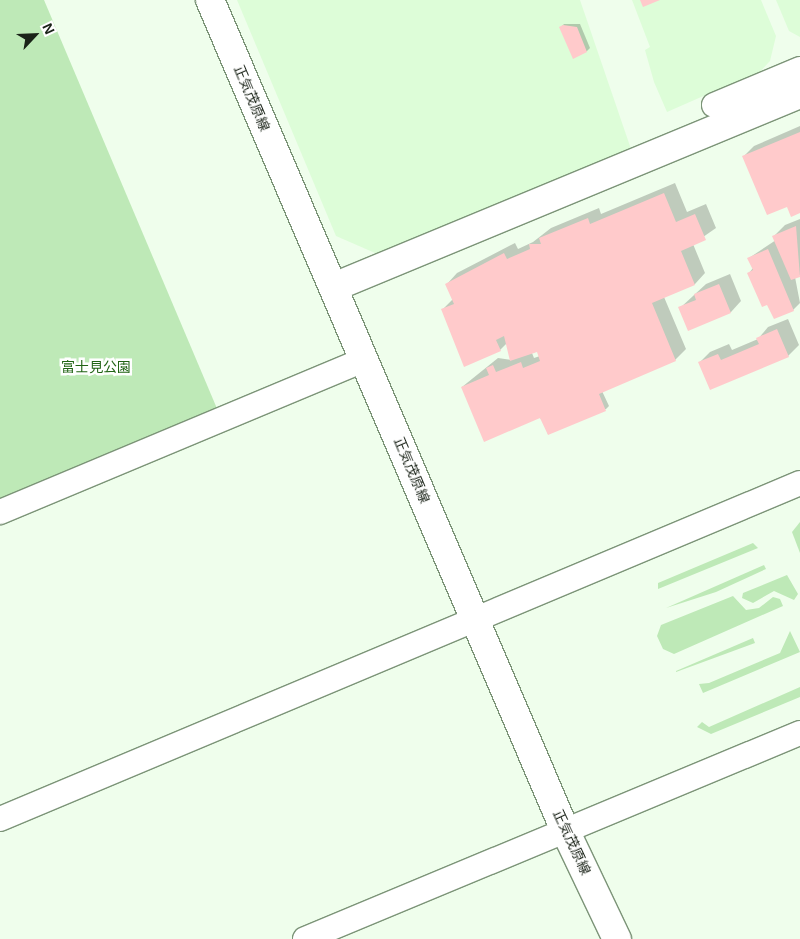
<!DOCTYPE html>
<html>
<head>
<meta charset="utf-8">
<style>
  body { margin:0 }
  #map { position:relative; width:800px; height:939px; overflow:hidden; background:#effeec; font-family:Helvetica,"Noto Sans JP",sans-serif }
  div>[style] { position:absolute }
  .built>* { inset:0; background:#ddfdd8 }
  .green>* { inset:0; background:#bee9b7 }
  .shadow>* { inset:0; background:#0003 }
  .building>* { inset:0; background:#ffcacb }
  .roads { filter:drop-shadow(1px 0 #7c9478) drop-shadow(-1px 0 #7c9478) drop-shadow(0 1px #7c9478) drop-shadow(0 -1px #7c9478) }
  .minor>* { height:24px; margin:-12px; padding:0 12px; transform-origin:12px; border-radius:12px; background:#fff }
  .tertiary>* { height:28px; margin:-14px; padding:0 14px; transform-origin:14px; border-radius:14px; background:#fff }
  .secondary>* { height:28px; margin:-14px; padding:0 14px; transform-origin:14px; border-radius:14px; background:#fff }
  span { translate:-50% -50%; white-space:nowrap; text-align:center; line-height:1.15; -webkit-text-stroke:5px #fff; paint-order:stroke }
  .street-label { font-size:14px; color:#1a2318 }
  .park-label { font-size:14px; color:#216415 }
  .north { position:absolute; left:10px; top:10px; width:50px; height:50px; -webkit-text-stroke:4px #fff; paint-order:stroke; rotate:65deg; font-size:14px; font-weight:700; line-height:20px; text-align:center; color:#1a2318 }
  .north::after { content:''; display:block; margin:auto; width:18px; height:22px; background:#1a2318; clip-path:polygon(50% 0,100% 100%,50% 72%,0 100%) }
</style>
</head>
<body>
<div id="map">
  <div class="built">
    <div style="clip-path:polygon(237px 0,580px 0,632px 152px,382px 256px,336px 236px)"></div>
    <div style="clip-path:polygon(632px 0,761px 0,776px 36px,770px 61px,718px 117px,708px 94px,667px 112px,654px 82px,645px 50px,650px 47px)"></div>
    <div style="clip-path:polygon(776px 0,800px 0,800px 37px,789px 31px)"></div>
  </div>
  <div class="green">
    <div style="clip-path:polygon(0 0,44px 0,221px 418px,0 510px)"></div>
    <div style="clip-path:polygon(800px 522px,800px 553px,792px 532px)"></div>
    <div style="clip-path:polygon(753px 543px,758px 548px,658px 589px,658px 583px)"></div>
    <div style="clip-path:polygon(764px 565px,766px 569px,716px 592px,666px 608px)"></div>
    <div style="clip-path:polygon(787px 575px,798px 594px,794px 600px,774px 591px,753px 603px,742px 598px,743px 593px)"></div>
    <div style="clip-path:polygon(733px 596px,746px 610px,759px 608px,773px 597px,780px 599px,783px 606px,674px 654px,663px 649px,657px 636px,661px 625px)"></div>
    <div style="clip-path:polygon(790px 631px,800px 652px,703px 693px,699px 684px,709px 683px,780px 653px)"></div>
    <div style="clip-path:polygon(753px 638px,755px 643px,676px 672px,676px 671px)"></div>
    <div style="clip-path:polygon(800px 687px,800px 697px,711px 734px,697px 727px,702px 722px,709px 727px)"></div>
  </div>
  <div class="shadow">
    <div style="clip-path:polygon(564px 24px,580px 24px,590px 48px,587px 51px,574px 57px,561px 27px)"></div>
    <div style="clip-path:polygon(800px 126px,800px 212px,787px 205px,744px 156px,754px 146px)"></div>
    <div style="clip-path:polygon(evenodd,675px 183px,687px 212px,706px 204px,716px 228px,693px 244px,705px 273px,695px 284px,664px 297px,686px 349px,675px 360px,602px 391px,609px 406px,606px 409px,548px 434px,542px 419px,462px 387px,498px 358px,512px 360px,507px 343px,500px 350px,442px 310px,453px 299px,447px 284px,457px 273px,515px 243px,518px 249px,533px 242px,551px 228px,599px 208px,601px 214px,675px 183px,538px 351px,540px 356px,534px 358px,532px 353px,538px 351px)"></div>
    <div style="clip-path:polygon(800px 219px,800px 275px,795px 277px,800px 303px,793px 310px,768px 303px,749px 273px,753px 268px,749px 258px,776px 240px,774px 236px,785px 225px)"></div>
    <div style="clip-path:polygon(730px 274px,741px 301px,731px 312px,689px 329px,680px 308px,706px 284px)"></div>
    <div style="clip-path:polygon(788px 319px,799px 345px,788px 356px,711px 388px,700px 362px,710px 352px,729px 344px,732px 350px,758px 339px,768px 327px)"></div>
  </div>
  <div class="building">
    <div style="clip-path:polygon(640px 0,660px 0,643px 7px)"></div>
    <div style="clip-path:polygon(563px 25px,577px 27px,587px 52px,573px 59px,559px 27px)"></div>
    <div style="clip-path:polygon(800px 132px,800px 213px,791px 217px,787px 207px,767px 215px,742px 156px)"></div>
    <div style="clip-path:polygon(664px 193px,676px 222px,695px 214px,706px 240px,681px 251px,695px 285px,652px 303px,676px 361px,599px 394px,606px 411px,548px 435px,540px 418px,484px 442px,461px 387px,489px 375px,486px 368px,493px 365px,496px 372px,521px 362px,523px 368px,540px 361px,537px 352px,510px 361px,504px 336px,496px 340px,501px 351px,464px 367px,441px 309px,454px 304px,445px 284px,504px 253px,507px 259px,530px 249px,529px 244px,541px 244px,539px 238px,588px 218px,590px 224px)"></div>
    <div style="clip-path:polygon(796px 226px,800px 277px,791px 280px,772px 236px)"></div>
    <div style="clip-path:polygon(768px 249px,794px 311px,774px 319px,767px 305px,762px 307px,747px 273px,753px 270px,747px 258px)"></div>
    <div style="clip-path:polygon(719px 284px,731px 313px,688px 331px,678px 307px,696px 300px,694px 294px)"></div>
    <div style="clip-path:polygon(777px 329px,789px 357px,710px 390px,698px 362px,718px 354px,721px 360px,759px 344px,756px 338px)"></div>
  </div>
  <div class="roads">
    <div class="minor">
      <div style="left:714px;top:105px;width:93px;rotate:-22.7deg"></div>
      <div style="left:0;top:512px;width:394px;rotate:-22.7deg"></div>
      <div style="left:0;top:819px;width:868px;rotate:-22.78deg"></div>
      <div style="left:305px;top:939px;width:536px;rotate:-22.6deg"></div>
    </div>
    <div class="tertiary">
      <div style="left:334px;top:287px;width:504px;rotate:-22.5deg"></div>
    </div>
    <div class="secondary">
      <div style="left:210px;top:0;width:900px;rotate:66.85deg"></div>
      <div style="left:564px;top:828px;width:123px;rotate:64.5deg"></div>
    </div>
  </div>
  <div class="street-label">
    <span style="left:252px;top:98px;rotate:67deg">正気茂原線</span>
    <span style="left:412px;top:470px;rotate:67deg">正気茂原線</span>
    <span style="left:572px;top:842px;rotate:65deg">正気茂原線</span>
  </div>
  <div class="park-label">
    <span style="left:96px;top:367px">富士見公園</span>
  </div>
  <div class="north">N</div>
</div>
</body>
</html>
